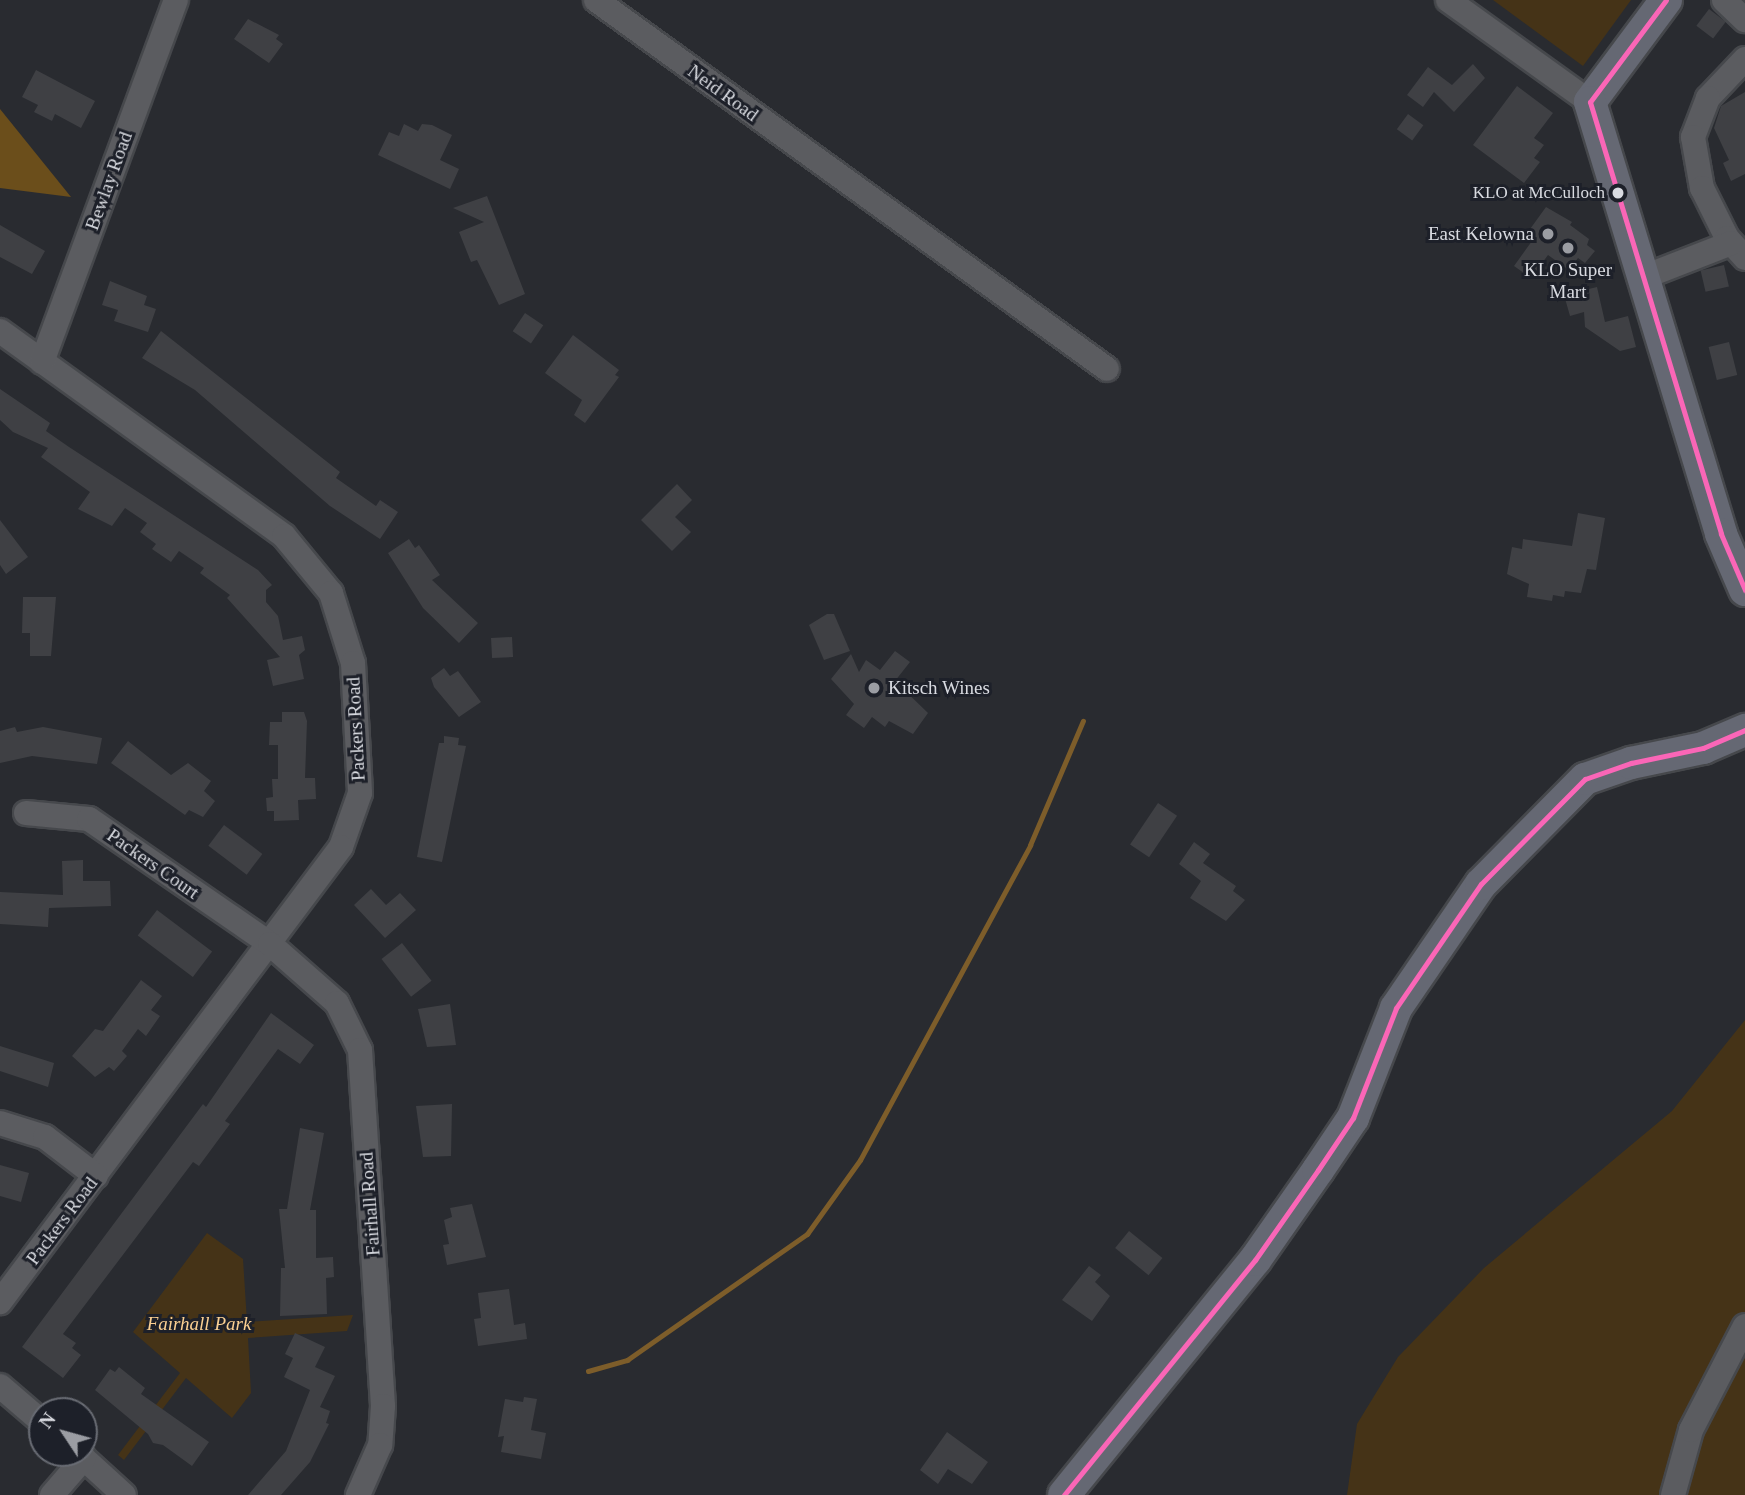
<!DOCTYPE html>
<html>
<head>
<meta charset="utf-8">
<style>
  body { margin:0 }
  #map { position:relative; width:1745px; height:1495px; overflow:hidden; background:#292b30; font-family:"Times New Roman",serif }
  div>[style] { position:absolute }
  .green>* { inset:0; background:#453317 }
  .forest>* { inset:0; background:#6b4e1b }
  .stream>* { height:5px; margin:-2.5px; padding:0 2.5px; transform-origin:2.5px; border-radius:2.5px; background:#7d5d2a }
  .building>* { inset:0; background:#3f4044; transform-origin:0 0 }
  .roads { filter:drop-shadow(2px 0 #46484c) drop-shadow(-2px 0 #46484c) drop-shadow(0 2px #46484c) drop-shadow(0 -2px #46484c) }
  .minor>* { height:24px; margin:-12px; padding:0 12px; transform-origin:12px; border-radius:12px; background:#5b5c60 }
  .major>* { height:32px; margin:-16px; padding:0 16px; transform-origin:16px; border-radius:16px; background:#656873 }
  .bus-1>* { height:5px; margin:-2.5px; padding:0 2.5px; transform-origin:2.5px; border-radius:2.5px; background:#fa66b7 }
  .dots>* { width:19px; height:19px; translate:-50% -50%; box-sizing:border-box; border:4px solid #1d2029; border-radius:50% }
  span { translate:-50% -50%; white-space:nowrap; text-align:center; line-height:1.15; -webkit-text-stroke:6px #1d2029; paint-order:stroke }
  .bus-label { font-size:17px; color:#d9dbe1 }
  .right { translate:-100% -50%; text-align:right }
  .street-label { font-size:19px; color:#d9dbe1 }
  .poi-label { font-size:19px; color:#d9dbe1 }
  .left { translate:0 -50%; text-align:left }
  .park-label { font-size:19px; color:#fbd092; font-style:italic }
  .north { position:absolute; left:28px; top:1397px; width:70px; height:70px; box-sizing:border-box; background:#1d2029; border:2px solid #686b73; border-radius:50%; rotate:306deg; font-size:19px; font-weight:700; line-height:28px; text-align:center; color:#d9dbe1 }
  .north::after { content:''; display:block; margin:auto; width:24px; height:32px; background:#9b9da3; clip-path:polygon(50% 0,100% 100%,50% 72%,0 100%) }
</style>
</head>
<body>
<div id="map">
  <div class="green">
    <div style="clip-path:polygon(1493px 0,1631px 0,1583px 66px)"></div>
    <div style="clip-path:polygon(1745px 1020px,1745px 1495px,1347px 1495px,1357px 1424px,1398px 1357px,1484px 1268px,1672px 1111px)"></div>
    <div style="clip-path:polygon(207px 1233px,243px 1259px,247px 1322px,353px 1315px,347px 1331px,248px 1338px,251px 1393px,232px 1418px,186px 1378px,124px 1460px,118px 1455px,180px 1373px,133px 1332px)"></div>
  </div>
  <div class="forest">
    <div style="clip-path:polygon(0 109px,71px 197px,0 188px)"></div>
  </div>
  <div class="stream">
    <div style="left:588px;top:1371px;width:41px;rotate:-15.8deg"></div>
    <div style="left:627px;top:1360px;width:220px;rotate:-35deg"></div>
    <div style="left:807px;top:1234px;width:91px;rotate:-54.4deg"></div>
    <div style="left:860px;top:1160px;width:358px;rotate:-61.6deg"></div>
    <div style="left:1030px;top:845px;width:135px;rotate:-66.9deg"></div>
  </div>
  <div class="building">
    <div style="left:1709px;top:9px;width:21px;height:21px;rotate:37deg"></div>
    <div style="clip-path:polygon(248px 19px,279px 35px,276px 39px,283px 44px,269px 63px,234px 39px)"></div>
    <div style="clip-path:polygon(1473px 64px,1485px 78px,1454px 112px,1434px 92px,1423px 107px,1407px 95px,1428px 67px,1452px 85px)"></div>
    <div style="clip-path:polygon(36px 70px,95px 101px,81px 128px,55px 114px,52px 121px,34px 112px,38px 105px,22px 97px)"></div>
    <div style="clip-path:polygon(1517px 86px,1553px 113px,1534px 138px,1544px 145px,1534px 158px,1540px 162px,1524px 183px,1473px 145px)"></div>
    <div style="clip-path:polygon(1745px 92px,1745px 174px,1731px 181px,1723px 163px,1729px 160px,1714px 128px,1721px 106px)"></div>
    <div style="left:1408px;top:114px;width:19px;height:19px;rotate:36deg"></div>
    <div style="clip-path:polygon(404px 124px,418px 131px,422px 124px,432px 125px,452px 135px,440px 160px,459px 169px,450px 189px,378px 155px,389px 132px,399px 136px)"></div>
    <div style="clip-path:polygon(487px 196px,525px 294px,499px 305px,477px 260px,471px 262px,459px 232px,484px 222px,453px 208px)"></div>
    <div style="clip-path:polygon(1546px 207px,1572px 222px,1570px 225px,1589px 239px,1587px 245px,1595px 251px,1585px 263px,1578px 258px,1569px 270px,1548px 255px,1531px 278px,1514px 266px,1532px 241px,1525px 236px)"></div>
    <div style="clip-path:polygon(0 225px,45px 251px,32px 274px,0 257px)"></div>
    <div style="left:1724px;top:265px;width:22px;height:24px;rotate:77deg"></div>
    <div style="clip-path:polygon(110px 281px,147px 296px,144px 305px,156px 309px,148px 332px,114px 321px,118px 310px,102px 305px)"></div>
    <div style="clip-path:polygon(1597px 287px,1605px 322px,1628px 316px,1636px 347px,1620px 351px,1585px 327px,1584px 312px,1570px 316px,1564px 295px)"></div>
    <div style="left:525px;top:313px;width:22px;height:22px;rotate:34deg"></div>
    <div style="clip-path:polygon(161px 331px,340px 472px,336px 478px,376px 506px,380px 500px,398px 512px,380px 539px,330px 506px,195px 390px,142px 358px)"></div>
    <div style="clip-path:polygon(573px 335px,619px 370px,615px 375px,619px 377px,585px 423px,574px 415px,582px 400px,545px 373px)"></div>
    <div style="left:1729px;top:342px;width:34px;height:21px;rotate:76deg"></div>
    <div style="clip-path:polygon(0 389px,50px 423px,46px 431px,69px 447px,258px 570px,272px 585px,266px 590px,266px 602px,278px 616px,283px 640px,302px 636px,305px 650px,299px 655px,304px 679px,273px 686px,267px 660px,280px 657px,227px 598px,230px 595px,200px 573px,204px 568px,179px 551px,171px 562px,152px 549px,156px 544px,140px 532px,147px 523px,125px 508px,112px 526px,78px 509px,90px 492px,41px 457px,48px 448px,13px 432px,0 420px)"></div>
    <div style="clip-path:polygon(677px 484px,692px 500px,675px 517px,691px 532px,672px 551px,641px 520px)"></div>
    <div style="clip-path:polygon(1578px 513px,1605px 518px,1596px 570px,1587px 569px,1581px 593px,1565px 591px,1564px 597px,1553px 595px,1552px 601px,1527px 597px,1529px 584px,1507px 574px,1512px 547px,1522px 549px,1523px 539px,1572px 546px)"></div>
    <div style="clip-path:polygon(0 520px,28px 557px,6px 574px,0 565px)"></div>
    <div style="clip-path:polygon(409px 539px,415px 548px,419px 545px,440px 575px,432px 580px,478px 623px,459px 643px,423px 608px,388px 553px)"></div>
    <div style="clip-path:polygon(23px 597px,56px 597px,51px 656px,30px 656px,30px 633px,22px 633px)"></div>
    <div style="clip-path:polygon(827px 614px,834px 614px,850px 651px,824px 660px,809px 625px)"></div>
    <div style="left:512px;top:637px;width:20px;height:21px;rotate:87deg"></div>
    <div style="clip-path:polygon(895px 651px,910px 662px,895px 681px,928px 713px,913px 734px,889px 721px,885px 727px,872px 717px,864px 728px,846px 715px,854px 704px,831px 679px,851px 654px,859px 672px,866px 660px,880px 670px)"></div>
    <div style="clip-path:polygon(444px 668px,450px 676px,458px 671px,481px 702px,459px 717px,434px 687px,431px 678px)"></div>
    <div style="clip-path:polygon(282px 712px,304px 712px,307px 721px,305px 778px,315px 778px,316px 799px,298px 800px,299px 820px,274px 821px,274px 811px,267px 811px,266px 798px,273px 797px,272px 779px,278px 779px,278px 745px,269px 745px,270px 722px,282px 722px)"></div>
    <div style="clip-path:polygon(15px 727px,17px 732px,43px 727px,102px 738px,97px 764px,32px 756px,0 763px,0 731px)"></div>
    <div style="clip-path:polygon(444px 736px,459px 738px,458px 745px,466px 746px,442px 862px,417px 857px,439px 743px,444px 743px)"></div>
    <div style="clip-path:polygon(128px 741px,171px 775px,188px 763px,211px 781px,204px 791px,215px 801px,203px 817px,189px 810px,185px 815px,111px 763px)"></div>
    <div style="left:1158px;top:803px;width:23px;height:50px;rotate:34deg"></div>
    <div style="left:224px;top:825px;width:48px;height:26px;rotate:37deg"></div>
    <div style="clip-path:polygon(1194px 842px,1210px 854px,1203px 863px,1236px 886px,1233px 891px,1245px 900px,1226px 921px,1190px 898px,1201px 881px,1179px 864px)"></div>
    <div style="clip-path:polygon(83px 860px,83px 881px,110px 881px,111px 906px,49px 908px,48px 927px,0 924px,0 892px,63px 895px,62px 861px)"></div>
    <div style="clip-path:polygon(371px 889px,386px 905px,400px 893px,416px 910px,385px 938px,354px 905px)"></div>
    <div style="left:157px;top:910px;width:69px;height:32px;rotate:37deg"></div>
    <div style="left:402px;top:943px;width:48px;height:26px;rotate:52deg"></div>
    <div style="clip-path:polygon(141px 980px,162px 996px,151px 1010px,160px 1016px,146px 1036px,138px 1029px,122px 1051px,127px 1056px,114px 1071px,109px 1067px,95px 1077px,72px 1056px,95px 1029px,103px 1031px)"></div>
    <div style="clip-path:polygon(450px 1004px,456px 1045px,427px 1047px,418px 1009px)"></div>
    <div style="clip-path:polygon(271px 1013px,314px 1045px,300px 1064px,278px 1049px,225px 1121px,230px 1124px,199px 1166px,193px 1162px,116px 1264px,63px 1334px,76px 1343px,72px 1348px,81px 1355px,63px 1378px,22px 1347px,203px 1104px,206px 1107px)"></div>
    <div style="clip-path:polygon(0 1046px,54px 1063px,48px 1087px,0 1071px)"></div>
    <div style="clip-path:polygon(452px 1104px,451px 1156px,423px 1157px,416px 1106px)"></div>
    <div style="clip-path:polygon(300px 1128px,324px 1133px,310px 1210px,316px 1210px,316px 1258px,333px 1257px,334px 1277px,326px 1278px,327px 1314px,280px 1316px,281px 1268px,285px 1268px,279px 1209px,287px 1209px)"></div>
    <div style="clip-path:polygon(0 1165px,29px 1173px,21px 1202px,0 1196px)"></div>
    <div style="clip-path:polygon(472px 1204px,486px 1257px,447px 1265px,443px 1245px,449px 1244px,444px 1220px,452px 1217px,450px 1208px)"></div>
    <div style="left:1129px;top:1231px;width:43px;height:22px;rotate:39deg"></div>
    <div style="clip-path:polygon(1089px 1266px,1101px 1275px,1095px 1282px,1110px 1296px,1092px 1321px,1062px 1300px)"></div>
    <div style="clip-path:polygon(509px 1289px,514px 1325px,525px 1323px,527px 1339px,478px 1346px,474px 1319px,481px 1318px,478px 1293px)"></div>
    <div style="clip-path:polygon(295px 1333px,325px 1347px,315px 1367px,335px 1376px,320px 1407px,330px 1411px,326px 1423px,329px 1424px,310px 1462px,281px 1495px,248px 1495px,286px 1451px,310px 1390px,284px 1377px,293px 1358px,285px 1354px)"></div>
    <div style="clip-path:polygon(119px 1367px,145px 1388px,141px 1394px,209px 1442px,192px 1466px,163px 1445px,153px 1443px,148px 1434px,95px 1390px,110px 1369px,115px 1372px)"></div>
    <div style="clip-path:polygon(524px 1397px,537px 1399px,531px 1430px,546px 1433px,541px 1459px,501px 1452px,504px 1436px,498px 1437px,505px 1399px,523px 1402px)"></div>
    <div style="clip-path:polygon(947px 1432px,988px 1462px,972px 1484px,948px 1469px,938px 1484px,920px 1470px)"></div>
  </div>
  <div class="roads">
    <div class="minor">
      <div style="left:596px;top:0;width:630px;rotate:35.83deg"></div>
      <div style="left:1448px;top:0;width:175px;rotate:35.7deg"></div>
      <div style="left:1724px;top:0;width:29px;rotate:44deg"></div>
      <div style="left:1745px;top:59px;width:54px;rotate:133.5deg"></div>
      <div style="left:1708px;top:98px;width:42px;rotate:111deg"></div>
      <div style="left:1693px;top:137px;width:52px;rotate:80deg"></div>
      <div style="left:1702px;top:188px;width:56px;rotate:63.4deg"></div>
      <div style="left:1727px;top:238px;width:27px;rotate:48deg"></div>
      <div style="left:1644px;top:277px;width:93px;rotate:-21.3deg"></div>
      <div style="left:0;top:331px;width:350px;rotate:35.8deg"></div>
      <div style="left:284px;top:536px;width:74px;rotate:50.5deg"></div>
      <div style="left:331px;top:593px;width:73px;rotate:72.6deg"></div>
      <div style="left:353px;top:663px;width:130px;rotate:86.9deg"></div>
      <div style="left:360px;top:793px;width:57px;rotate:109.4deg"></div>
      <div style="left:341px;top:847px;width:569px;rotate:126.85deg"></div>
      <div style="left:42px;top:362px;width:386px;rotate:-69.7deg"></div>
      <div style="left:26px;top:813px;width:63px;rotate:5.4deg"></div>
      <div style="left:89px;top:819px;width:220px;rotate:34.6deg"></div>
      <div style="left:270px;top:944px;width:89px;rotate:41.4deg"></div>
      <div style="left:337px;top:1003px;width:52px;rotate:63.9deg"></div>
      <div style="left:360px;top:1050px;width:357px;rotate:86.3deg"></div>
      <div style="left:383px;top:1406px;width:39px;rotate:94deg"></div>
      <div style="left:380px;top:1445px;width:55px;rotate:113.7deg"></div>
      <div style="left:0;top:1123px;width:47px;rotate:17.3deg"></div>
      <div style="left:45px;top:1137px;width:64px;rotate:37.4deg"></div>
      <div style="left:0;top:1386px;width:55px;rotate:40.6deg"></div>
      <div style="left:78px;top:1453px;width:62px;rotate:42.4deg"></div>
      <div style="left:52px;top:1495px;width:49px;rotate:-49.1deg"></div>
      <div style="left:1673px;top:1495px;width:67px;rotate:-74.5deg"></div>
      <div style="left:1691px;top:1430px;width:117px;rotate:-62.6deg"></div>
    </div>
    <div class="major">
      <div style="left:1666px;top:0;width:127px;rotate:126.7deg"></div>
      <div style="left:1590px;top:102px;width:451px;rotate:73.1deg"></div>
      <div style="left:1721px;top:534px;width:61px;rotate:66.8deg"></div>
      <div style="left:1064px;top:1495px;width:303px;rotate:-50.9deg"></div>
      <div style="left:1255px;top:1260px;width:110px;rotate:-55deg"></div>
      <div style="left:1318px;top:1170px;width:63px;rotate:-56.1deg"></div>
      <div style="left:1353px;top:1118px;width:118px;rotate:-68.6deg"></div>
      <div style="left:1396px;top:1008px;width:150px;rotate:-55.6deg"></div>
      <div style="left:1481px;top:884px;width:148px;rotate:-45.3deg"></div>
      <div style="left:1585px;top:779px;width:49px;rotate:-19.2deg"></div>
      <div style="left:1631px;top:763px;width:74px;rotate:-11.8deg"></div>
      <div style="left:1703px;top:748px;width:46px;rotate:-23.2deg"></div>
    </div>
  </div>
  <div class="bus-1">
    <div style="left:1590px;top:102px;width:451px;rotate:73.1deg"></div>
    <div style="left:1721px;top:534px;width:61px;rotate:66.8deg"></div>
    <div style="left:1590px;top:102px;width:127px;rotate:-53.3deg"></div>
    <div style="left:1064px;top:1495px;width:303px;rotate:-50.9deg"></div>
    <div style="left:1255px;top:1260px;width:110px;rotate:-55deg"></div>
    <div style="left:1318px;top:1170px;width:63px;rotate:-56.1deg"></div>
    <div style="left:1353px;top:1118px;width:118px;rotate:-68.6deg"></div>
    <div style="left:1396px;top:1008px;width:150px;rotate:-55.6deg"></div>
    <div style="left:1481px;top:884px;width:148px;rotate:-45.3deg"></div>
    <div style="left:1585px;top:779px;width:49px;rotate:-19.2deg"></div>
    <div style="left:1631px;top:763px;width:74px;rotate:-11.8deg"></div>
    <div style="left:1703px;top:748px;width:46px;rotate:-23.2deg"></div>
  </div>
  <div class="dots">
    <div style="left:1618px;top:193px;background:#d9dbe1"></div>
    <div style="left:1548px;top:234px;background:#9b9da3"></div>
    <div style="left:1568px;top:248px;background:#9b9da3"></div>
    <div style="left:874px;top:688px;background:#9b9da3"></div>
  </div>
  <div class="bus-label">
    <span class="right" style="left:1605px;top:193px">KLO at McCulloch</span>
  </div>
  <div class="street-label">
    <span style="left:723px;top:93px;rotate:36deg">Neid Road</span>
    <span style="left:109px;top:181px;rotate:-70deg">Bewlay Road</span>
    <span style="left:356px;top:729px;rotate:-93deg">Packers Road</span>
    <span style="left:153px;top:864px;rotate:35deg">Packers Court</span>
    <span style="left:370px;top:1204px;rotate:-94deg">Fairhall Road</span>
    <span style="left:62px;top:1221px;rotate:-53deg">Packers Road</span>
  </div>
  <div class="poi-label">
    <span class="right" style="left:1534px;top:234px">East Kelowna</span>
    <span style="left:1568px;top:281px">KLO Super<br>Mart</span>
    <span class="left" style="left:888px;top:688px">Kitsch Wines</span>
  </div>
  <div class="park-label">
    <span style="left:199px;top:1324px">Fairhall Park</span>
  </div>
  <div class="north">N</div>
</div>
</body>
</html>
